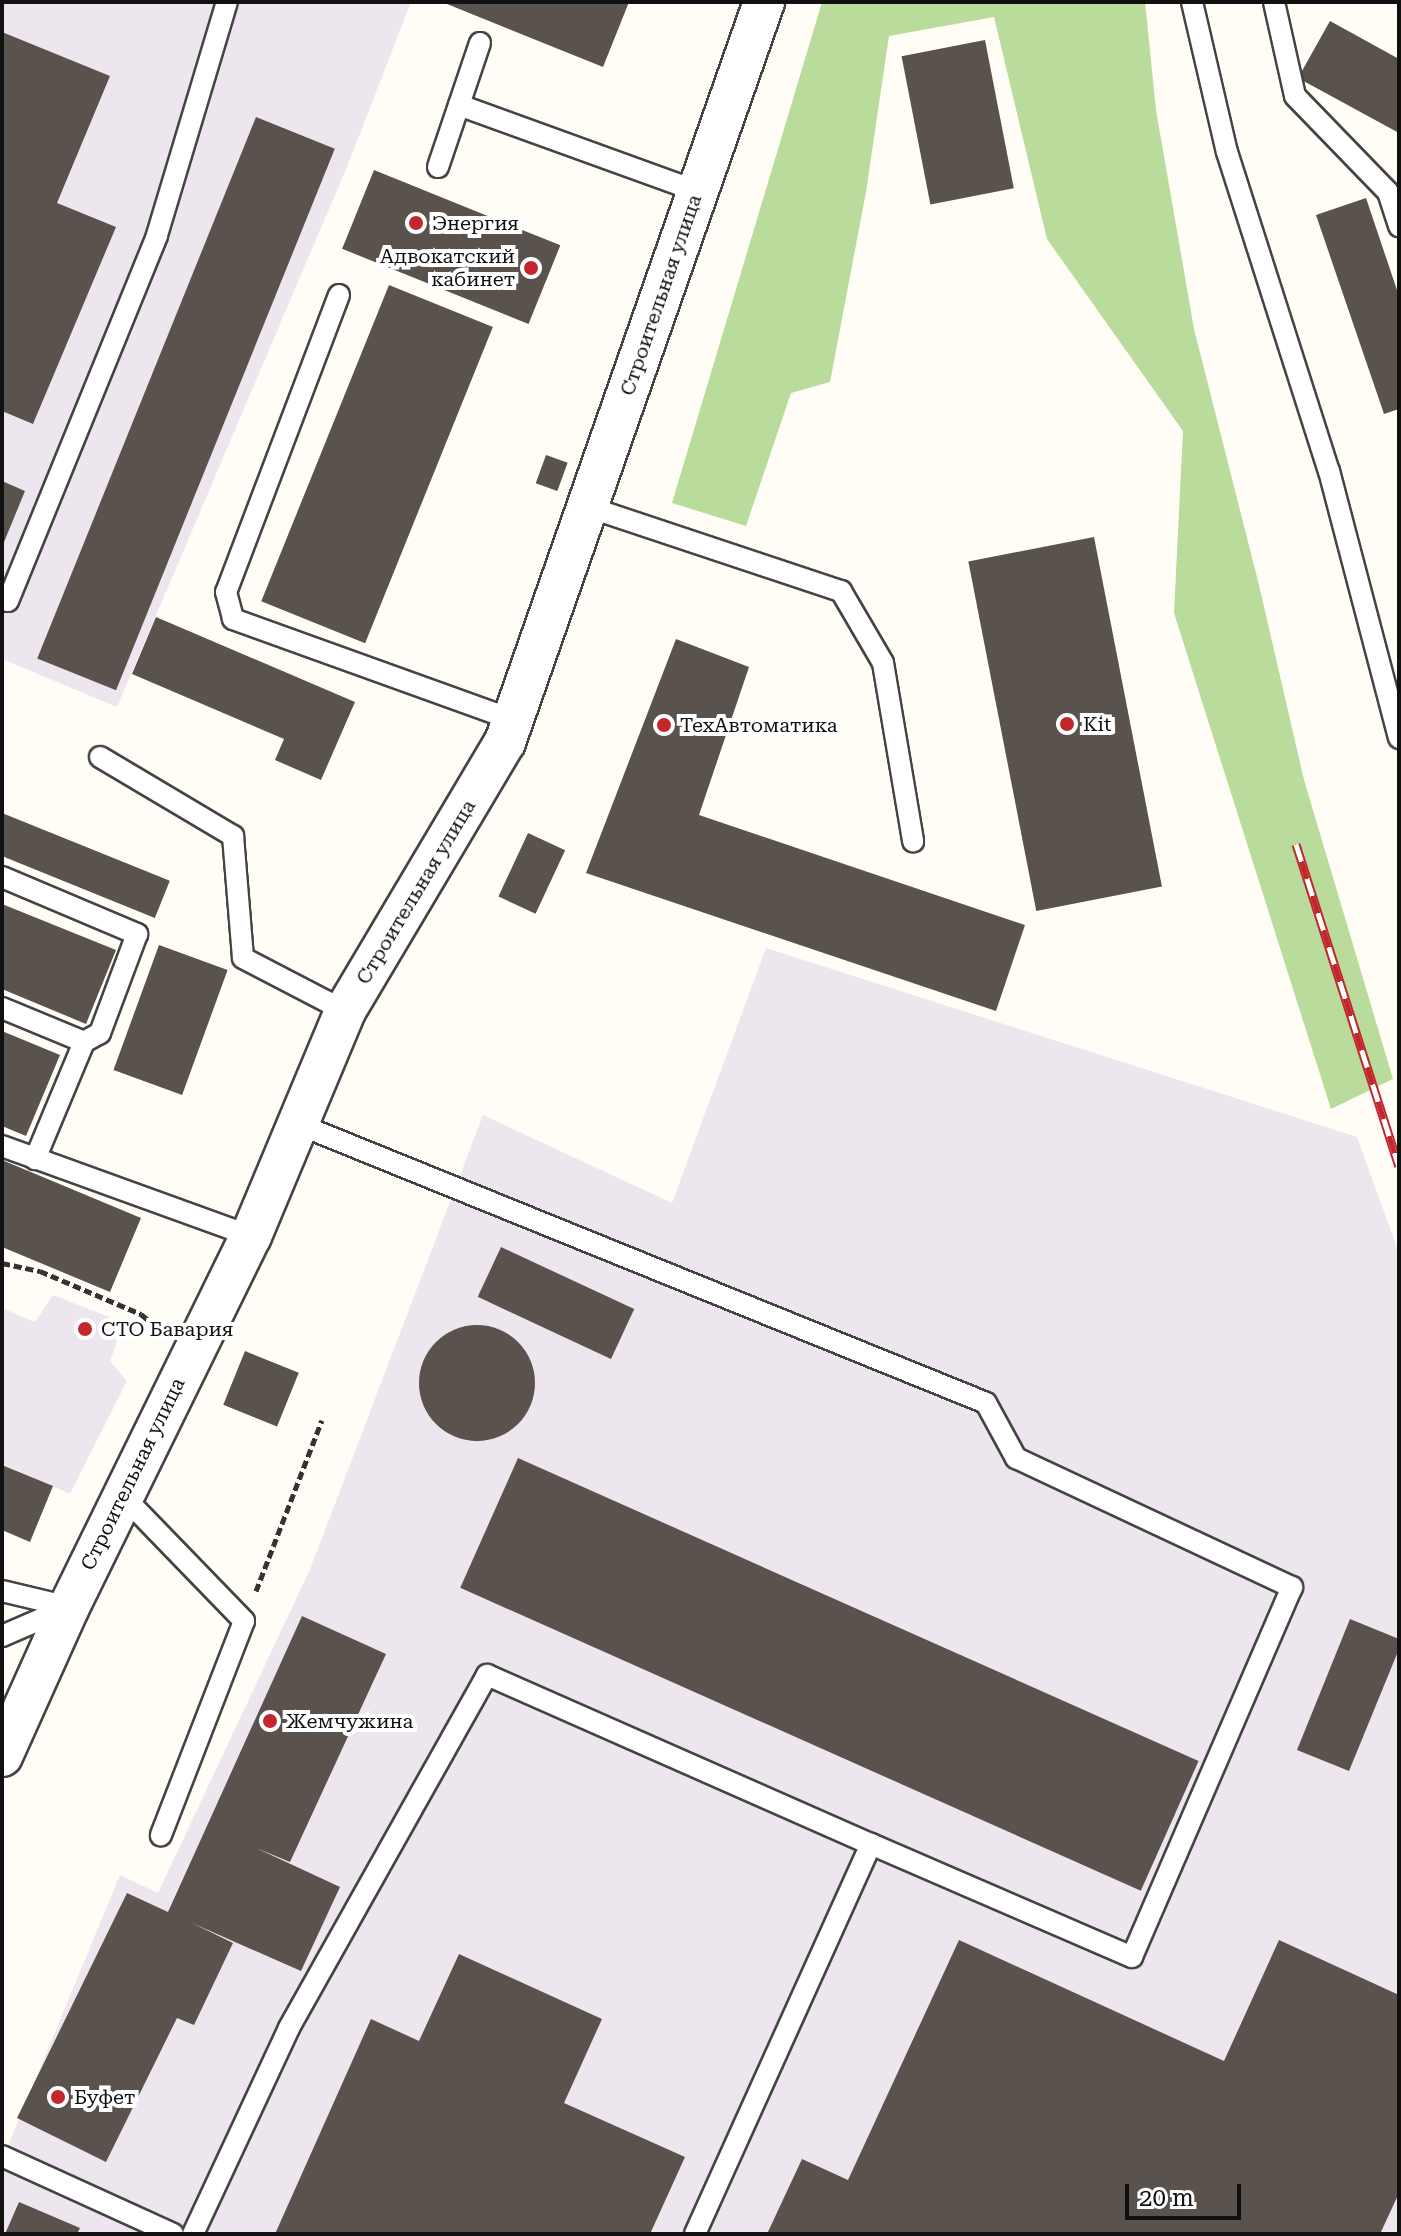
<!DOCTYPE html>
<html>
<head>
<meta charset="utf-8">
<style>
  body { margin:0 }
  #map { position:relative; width:1401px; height:2236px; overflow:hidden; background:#fffdf5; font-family:"Roboto Serif",serif }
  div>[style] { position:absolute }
  .industrial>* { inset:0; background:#eee6ef }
  .forest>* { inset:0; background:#b9dc9c }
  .building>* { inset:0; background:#5a524d; transform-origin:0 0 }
  .round { border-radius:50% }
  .path>* { height:5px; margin-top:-2.5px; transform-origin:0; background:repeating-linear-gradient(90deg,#333 0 8px,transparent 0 12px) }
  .roads { filter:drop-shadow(2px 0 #444) drop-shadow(-2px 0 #444) drop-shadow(0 2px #444) drop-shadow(0 -2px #444) }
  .lane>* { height:20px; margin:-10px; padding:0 10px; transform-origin:10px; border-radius:10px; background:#fff }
  .street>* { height:40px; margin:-20px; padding:0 20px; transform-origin:20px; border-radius:20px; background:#fff }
  .rail>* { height:9px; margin-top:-4.5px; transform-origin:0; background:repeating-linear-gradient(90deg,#fff 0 18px,#c4262e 0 36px); box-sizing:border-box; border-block:2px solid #c4262e }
  .dots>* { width:22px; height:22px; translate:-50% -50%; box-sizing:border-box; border:4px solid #fff; border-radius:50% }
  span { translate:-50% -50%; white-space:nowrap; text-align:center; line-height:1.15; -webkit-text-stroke:8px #fff; paint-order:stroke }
  .poi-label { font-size:20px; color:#111 }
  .left { translate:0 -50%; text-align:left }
  .right { translate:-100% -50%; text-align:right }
  .street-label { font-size:20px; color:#111 }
  .frame { position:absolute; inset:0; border:4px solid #111; pointer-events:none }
  .scale { position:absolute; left:1125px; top:2184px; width:116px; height:36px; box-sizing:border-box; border:4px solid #111; border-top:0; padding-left:10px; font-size:24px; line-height:28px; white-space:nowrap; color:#111; -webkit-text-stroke:6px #fff; paint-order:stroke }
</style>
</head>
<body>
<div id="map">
  <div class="industrial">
    <div style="clip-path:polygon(2px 2px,411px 2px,349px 162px,117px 707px,2px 659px)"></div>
    <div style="clip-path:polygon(766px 948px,1357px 1137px,1399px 1253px,1399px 2234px,2px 2234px,2px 2160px,120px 1875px,158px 1893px,311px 1567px,483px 1115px,672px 1203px)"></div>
    <div style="clip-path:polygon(53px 1295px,124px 1323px,110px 1361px,127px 1381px,70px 1494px,2px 1464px,2px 1308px,35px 1322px)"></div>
  </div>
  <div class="forest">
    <div style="clip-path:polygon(822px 2px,1145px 2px,1156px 110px,1194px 329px,1259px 585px,1304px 780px,1393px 1079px,1331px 1109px,1174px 613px,1183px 431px,1047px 239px,994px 17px,889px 36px,866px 192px,830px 382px,791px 393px,746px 526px,672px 503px)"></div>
  </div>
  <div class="building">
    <div style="clip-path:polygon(442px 2px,629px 2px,603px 67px)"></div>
    <div style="clip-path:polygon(1330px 21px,1399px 59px,1399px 133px,1298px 78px)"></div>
    <div style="clip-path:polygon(2px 32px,110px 76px,57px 203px,116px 227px,33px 424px,2px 411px)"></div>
    <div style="left:985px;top:40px;width:151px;height:85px;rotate:79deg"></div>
    <div style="left:256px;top:117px;width:85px;height:584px;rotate:22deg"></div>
    <div style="left:374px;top:170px;width:201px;height:85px;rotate:22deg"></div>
    <div style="clip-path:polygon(1366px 198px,1399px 296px,1399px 409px,1384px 414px,1316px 215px)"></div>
    <div style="left:389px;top:285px;width:112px;height:341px;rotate:22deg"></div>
    <div style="left:546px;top:455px;width:23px;height:30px;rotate:20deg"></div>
    <div style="clip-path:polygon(2px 481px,25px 491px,2px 547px)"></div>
    <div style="left:1094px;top:537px;width:356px;height:128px;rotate:79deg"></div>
    <div style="clip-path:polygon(156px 617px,355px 702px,321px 780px,275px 760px,284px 739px,132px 674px)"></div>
    <div style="clip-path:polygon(676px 639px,749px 667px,699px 815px,1025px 925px,996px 1011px,586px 873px)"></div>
    <div style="left:2px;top:813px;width:181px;height:40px;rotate:22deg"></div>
    <div style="left:528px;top:833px;width:41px;height:70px;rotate:25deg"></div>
    <div style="clip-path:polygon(2px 904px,116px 950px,86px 1024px,2px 989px)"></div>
    <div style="left:159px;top:945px;width:73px;height:133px;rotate:20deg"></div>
    <div style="clip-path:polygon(2px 1031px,60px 1055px,26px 1136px,2px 1126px)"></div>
    <div style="clip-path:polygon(2px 1160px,141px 1218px,110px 1292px,2px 1247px)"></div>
    <div style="left:501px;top:1247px;width:147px;height:55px;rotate:25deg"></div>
    <div class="round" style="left:419px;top:1325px;width:116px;height:116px"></div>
    <div style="left:245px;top:1351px;width:58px;height:58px;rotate:22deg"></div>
    <div style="left:518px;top:1458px;width:745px;height:142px;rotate:24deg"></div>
    <div style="clip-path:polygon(2px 1465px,53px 1486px,30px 1542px,2px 1530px)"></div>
    <div style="clip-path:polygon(302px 1616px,386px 1654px,290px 1862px,256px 1848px,340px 1887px,301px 1971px,192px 1923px,233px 1943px,194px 2025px,177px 2018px,106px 2162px,17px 2118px,127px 1893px,168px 1912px)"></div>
    <div style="clip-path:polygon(1350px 1619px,1399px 1639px,1399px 1649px,1349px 1771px,1297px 1750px)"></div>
    <div style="clip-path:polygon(959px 1940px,1224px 2061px,1279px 1940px,1399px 1995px,1399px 2193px,1380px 2234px,767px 2234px,802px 2159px,848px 2180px)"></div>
    <div style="clip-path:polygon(459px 1954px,602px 2019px,564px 2103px,685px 2157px,650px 2234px,275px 2234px,371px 2019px,419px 2041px)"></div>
    <div style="clip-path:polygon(19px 2202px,80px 2228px,77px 2234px,5px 2234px)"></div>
  </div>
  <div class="path">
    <div style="left:2px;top:1263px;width:39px;rotate:12deg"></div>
    <div style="left:40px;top:1271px;width:110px;rotate:23.1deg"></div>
    <div style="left:141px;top:1314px;width:26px;rotate:40deg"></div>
    <div style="left:256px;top:1591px;width:183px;rotate:-68.9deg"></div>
  </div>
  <div class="roads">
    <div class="lane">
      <div style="left:1192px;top:2px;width:154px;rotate:76.9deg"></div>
      <div style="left:1227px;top:152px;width:335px;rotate:72.3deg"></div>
      <div style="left:1329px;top:471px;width:276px;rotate:75.3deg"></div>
      <div style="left:1274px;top:2px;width:96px;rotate:77.4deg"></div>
      <div style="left:1295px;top:96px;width:134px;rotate:45.9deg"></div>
      <div style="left:1388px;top:192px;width:36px;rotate:72deg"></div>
      <div style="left:459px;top:105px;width:253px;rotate:19.9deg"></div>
      <div style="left:438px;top:167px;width:131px;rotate:-71.3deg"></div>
      <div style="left:339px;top:295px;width:318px;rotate:110.8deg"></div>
      <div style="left:226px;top:592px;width:28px;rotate:75deg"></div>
      <div style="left:233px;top:619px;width:298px;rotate:19.8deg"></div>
      <div style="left:588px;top:507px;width:267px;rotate:18.4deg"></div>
      <div style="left:841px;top:591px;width:83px;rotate:59.7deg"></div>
      <div style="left:883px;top:663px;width:181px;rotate:80.4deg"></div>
      <div style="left:2px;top:599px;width:6px;rotate:18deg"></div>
      <div style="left:8px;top:601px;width:395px;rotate:-67.8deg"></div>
      <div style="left:157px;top:235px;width:243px;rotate:-73.3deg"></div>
      <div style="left:100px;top:757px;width:155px;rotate:30.7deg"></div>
      <div style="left:233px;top:836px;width:122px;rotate:85.3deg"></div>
      <div style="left:243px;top:958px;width:115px;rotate:27.5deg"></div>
      <div style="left:2px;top:877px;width:147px;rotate:22.9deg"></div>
      <div style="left:137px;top:934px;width:106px;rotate:110.5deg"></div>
      <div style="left:100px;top:1033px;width:18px;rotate:151deg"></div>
      <div style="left:2px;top:1008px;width:89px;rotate:22.5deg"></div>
      <div style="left:84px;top:1042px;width:127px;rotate:112.7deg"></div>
      <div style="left:298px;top:1124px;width:742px;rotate:22.07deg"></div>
      <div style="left:986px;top:1403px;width:63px;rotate:61.4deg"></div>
      <div style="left:1016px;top:1458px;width:305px;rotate:25.1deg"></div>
      <div style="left:1292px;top:1587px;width:403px;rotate:113.4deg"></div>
      <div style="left:1132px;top:1957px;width:284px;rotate:-156.6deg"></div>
      <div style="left:871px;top:1844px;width:428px;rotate:114.3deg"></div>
      <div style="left:2px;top:1146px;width:265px;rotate:19.9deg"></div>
      <div style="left:123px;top:1496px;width:174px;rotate:45.9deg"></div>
      <div style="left:244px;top:1621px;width:230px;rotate:111.2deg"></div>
      <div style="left:2px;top:1591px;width:69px;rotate:13.4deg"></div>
      <div style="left:69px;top:1607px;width:73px;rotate:156.6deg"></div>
      <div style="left:2px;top:2156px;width:188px;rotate:24.5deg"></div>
      <div style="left:193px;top:2234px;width:227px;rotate:-65deg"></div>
      <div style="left:289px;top:2028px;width:405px;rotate:-60.7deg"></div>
      <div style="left:487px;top:1675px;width:420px;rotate:23.8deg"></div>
    </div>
    <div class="street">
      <div style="left:2px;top:1756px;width:163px;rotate:-65.8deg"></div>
      <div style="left:69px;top:1607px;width:413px;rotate:-63.9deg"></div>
      <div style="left:251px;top:1236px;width:244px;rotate:-67.3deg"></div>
      <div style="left:345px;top:1011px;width:313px;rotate:-59.3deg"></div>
      <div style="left:505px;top:742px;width:784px;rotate:-70.71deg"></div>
    </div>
  </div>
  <div class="rail">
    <div style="left:1296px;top:844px;width:338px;rotate:72.3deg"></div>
  </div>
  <div class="dots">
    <div style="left:416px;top:223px;background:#c4262e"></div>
    <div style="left:531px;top:268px;background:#c4262e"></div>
    <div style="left:1067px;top:724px;background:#c4262e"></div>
    <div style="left:664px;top:725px;background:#c4262e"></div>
    <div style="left:85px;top:1329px;background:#c4262e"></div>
    <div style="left:270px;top:1721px;background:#c4262e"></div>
    <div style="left:58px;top:2097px;background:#c4262e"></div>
  </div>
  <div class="poi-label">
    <span class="left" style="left:432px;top:223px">Энергия</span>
    <span class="right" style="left:515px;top:268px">Адвокатский<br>кабинет</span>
    <span class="left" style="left:1083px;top:724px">Kit</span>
    <span class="left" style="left:680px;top:725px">ТехАвтоматика</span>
    <span class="left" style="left:101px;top:1329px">СТО Бавария</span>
    <span class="left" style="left:286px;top:1721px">Жемчужина</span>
    <span class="left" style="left:74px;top:2097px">Буфет</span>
  </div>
  <div class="street-label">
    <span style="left:661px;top:295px;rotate:-71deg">Строительная улица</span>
    <span style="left:416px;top:892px;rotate:-59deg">Строительная улица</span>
    <span style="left:133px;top:1474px;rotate:-64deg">Строительная улица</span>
  </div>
  <div class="frame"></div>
  <div class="scale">20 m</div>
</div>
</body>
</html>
